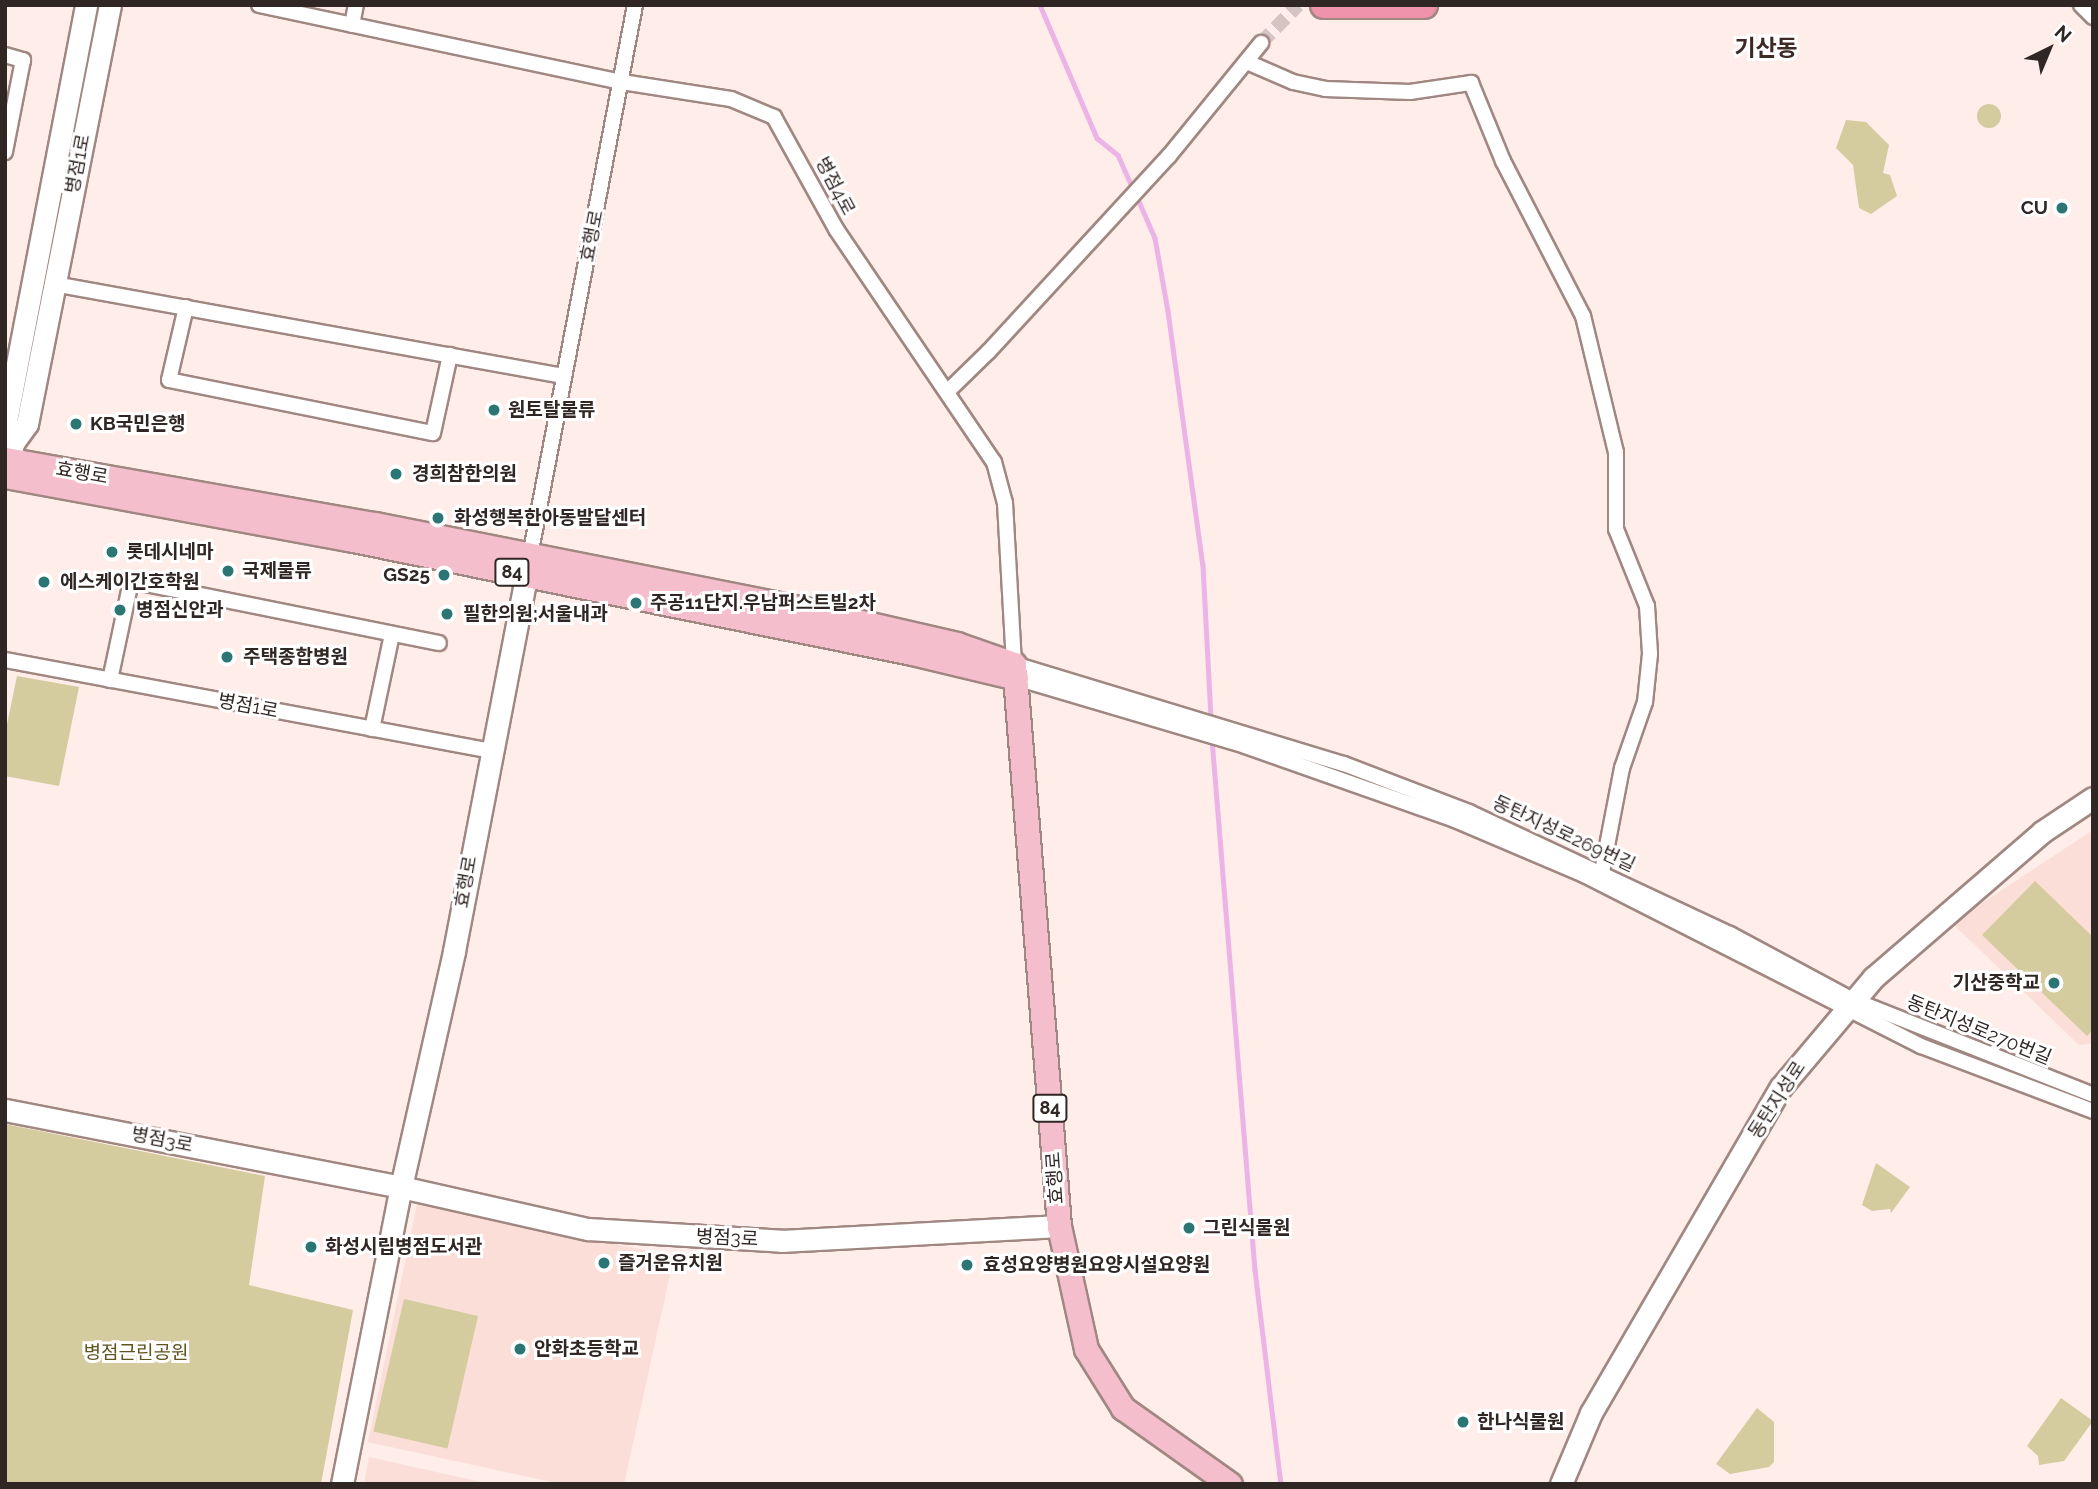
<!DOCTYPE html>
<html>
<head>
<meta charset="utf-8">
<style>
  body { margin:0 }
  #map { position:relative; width:2098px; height:1489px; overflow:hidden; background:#feede9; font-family:Raleway,"Noto Sans KR",sans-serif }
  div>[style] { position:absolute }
  .built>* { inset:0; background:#fbded7 }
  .green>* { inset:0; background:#d4cb9e; transform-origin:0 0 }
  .round { border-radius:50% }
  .stream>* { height:4.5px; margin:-2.25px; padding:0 2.25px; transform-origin:2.25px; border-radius:2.25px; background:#ecb3e6 }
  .street-tunnel>* { height:14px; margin-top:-7px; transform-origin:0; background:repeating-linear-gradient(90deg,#d5c5c2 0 14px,transparent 0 21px) }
  .roads { filter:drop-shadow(2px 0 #a08781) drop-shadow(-2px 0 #a08781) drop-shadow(0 2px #a08781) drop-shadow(0 -2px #a08781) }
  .street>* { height:14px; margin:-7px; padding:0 7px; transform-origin:7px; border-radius:7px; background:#fff }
  .secondary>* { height:21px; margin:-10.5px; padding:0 10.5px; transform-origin:10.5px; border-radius:10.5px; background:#fff }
  .primary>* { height:23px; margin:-11.5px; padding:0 11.5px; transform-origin:11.5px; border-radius:11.5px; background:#f5becd }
  .highway>* { height:26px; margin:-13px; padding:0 13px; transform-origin:13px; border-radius:13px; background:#ef92ac }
  .dots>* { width:19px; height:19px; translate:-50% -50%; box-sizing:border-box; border:4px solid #fff; border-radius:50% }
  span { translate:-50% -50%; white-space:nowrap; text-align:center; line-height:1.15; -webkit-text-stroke:6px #fff; paint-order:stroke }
  .shield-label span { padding:2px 5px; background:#fff; border:2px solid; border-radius:5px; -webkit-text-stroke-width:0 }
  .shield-label { font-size:18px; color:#302624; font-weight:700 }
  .street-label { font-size:19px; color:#302624 }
  .poi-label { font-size:19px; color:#302624; font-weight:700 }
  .right { translate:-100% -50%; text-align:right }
  .left { translate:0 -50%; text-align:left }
  .park-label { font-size:19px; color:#5f541e }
  .quarter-label { font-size:23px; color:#3e2a25; font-weight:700 }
  .frame { position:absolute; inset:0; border:7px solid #302624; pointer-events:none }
  .north { position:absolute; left:2014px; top:14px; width:70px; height:70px; -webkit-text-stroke:5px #fff; paint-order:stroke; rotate:43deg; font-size:19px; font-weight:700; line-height:28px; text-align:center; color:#302624 }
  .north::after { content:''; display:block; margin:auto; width:24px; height:32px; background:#302624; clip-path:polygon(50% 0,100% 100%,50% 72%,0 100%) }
</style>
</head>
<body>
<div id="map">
  <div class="built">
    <div style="clip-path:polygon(2093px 830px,2093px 1043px,2079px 1045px,1952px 923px)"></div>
    <div style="clip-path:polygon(417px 1204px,674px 1256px,624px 1484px,561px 1484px,368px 1442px)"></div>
    <div style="clip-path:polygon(369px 1457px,490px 1484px,364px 1484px)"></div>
  </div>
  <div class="green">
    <div class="round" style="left:1977px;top:104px;width:24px;height:24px"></div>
    <div style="clip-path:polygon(1846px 120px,1866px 122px,1889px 145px,1883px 173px,1890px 175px,1897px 196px,1871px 214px,1859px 208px,1853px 165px,1836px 148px)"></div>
    <div style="clip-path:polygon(17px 676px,79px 687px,59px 786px,5px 776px,5px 734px)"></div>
    <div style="clip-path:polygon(2035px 881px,2093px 937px,2093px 1030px,2087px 1036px,1982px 935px)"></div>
    <div style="clip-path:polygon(5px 1124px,265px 1176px,249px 1285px,353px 1310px,321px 1484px,5px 1484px)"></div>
    <div style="clip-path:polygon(1876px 1163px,1910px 1187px,1891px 1213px,1890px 1209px,1872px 1211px,1862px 1205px)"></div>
    <div style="left:404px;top:1299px;width:76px;height:136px;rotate:13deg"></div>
    <div style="clip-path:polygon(2061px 1398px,2093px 1421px,2064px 1461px,2039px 1465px,2038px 1456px,2027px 1446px)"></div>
    <div style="clip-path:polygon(1757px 1408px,1774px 1422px,1774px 1462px,1769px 1467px,1730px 1474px,1716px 1464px)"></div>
  </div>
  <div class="stream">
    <div style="left:1040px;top:5px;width:145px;rotate:66.8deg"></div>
    <div style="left:1097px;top:138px;width:27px;rotate:39deg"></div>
    <div style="left:1118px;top:155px;width:37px;rotate:66deg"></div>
    <div style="left:1137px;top:197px;width:45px;rotate:66.3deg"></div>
    <div style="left:1155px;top:238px;width:74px;rotate:79.9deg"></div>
    <div style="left:1168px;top:311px;width:256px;rotate:82.2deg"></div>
    <div style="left:1203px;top:565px;width:155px;rotate:87deg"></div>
    <div style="left:1212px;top:739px;width:533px;rotate:85.37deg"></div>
    <div style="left:1255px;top:1270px;width:216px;rotate:83.1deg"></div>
  </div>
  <div class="street-tunnel">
    <div style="left:1261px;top:43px;width:53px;rotate:-45.8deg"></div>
  </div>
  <div class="roads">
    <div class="street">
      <div style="left:259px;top:5px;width:371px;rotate:12deg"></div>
      <div style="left:622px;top:82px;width:110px;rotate:8.9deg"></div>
      <div style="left:731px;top:99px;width:47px;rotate:22.7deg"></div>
      <div style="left:774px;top:117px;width:128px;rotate:61deg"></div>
      <div style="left:836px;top:229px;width:282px;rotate:55.9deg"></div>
      <div style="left:994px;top:462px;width:42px;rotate:75deg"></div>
      <div style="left:1005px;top:503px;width:161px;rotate:86.8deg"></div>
      <div style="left:1014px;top:664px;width:345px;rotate:16.9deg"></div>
      <div style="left:1344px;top:764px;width:134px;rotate:21deg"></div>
      <div style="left:1469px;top:812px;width:288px;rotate:25.1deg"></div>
      <div style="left:1730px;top:934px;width:137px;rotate:28.2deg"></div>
      <div style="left:1851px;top:999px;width:260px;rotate:21.6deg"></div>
      <div style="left:2081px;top:5px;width:17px;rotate:45deg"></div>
      <div style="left:352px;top:25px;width:20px;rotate:-79deg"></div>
      <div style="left:5px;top:55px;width:19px;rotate:16deg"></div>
      <div style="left:23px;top:60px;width:94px;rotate:101.1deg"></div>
      <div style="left:1247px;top:62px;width:50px;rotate:23.5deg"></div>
      <div style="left:1293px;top:82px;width:33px;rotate:12deg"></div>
      <div style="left:1325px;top:89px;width:85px;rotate:2deg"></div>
      <div style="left:1410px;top:92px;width:62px;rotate:-8.4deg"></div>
      <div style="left:1471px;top:83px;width:84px;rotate:67.7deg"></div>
      <div style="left:1503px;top:161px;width:174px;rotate:62.7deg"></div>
      <div style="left:1583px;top:316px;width:140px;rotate:76.4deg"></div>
      <div style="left:1616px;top:452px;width:77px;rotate:90deg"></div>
      <div style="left:1616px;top:529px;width:83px;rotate:68.1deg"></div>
      <div style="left:1647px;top:606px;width:48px;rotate:86.4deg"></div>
      <div style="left:1650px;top:654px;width:48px;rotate:95.9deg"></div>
      <div style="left:1645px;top:702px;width:70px;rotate:109.2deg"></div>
      <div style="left:1622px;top:768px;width:106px;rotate:100.9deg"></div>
      <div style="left:54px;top:284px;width:518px;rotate:10.23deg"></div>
      <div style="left:186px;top:307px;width:75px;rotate:103.1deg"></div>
      <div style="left:169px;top:380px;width:269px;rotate:11.4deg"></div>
      <div style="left:433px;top:433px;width:80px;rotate:-77.7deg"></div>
      <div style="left:948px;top:391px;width:57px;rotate:-44.3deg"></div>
      <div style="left:989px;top:351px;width:265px;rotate:-47.3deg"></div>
      <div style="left:1169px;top:156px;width:146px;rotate:-50.8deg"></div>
      <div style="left:530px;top:556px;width:561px;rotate:-79.21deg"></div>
      <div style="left:5px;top:660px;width:493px;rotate:10.6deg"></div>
      <div style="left:1016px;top:678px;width:239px;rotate:16.5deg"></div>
      <div style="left:1245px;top:746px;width:223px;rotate:19.4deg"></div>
      <div style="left:1455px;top:820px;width:140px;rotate:23.1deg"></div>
      <div style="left:1584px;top:875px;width:378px;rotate:26.9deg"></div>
      <div style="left:1921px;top:1046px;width:184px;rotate:20.7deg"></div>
      <div style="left:110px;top:680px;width:101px;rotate:-78deg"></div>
      <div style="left:131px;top:581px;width:314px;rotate:11.4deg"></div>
      <div style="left:372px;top:729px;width:97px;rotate:-78.1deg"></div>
    </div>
    <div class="secondary">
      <div style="left:13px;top:443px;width:23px;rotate:-108deg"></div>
      <div style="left:6px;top:421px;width:424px;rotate:-79.1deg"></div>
      <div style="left:7px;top:474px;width:32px;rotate:-79deg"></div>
      <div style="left:13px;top:443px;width:24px;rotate:-54deg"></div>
      <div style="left:27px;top:424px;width:427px;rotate:-78.8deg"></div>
      <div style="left:5px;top:1110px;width:403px;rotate:11deg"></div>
      <div style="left:401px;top:1187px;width:192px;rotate:12.7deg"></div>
      <div style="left:588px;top:1229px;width:194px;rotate:3.5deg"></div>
      <div style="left:782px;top:1241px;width:277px;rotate:-3.1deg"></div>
      <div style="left:342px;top:1484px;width:303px;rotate:-78.8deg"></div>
      <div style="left:401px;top:1187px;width:242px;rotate:-77.3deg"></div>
      <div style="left:454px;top:951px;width:398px;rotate:-79.1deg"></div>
      <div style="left:1561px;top:1484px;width:77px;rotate:-67.1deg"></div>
      <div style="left:1591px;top:1413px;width:377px;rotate:-59.8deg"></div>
      <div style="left:1781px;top:1087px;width:143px;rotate:-49.8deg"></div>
      <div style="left:1873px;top:978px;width:223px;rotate:-40.8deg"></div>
      <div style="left:2042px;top:832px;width:61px;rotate:-33.7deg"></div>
    </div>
    <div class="primary">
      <div style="left:5px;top:459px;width:376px;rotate:10deg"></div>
      <div style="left:375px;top:524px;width:442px;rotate:11.2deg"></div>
      <div style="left:809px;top:610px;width:152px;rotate:12.9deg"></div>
      <div style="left:957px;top:644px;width:60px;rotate:19.3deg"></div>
      <div style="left:1014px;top:664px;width:564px;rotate:85.42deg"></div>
      <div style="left:1059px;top:1226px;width:126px;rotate:77.6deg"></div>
      <div style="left:1086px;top:1349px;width:70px;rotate:57.9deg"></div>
      <div style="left:1123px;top:1408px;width:131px;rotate:35.4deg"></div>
      <div style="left:5px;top:476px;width:349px;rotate:10.4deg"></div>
      <div style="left:348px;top:539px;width:575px;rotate:11.43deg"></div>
      <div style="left:912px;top:653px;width:107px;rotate:13.5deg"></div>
    </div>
    <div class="highway">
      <div style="left:1324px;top:5px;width:100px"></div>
    </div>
  </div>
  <div class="dots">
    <div style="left:2062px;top:208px;background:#2b7574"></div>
    <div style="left:494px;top:410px;background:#2b7574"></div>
    <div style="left:76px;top:424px;background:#2b7574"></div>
    <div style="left:396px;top:474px;background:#2b7574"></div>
    <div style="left:438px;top:518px;background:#2b7574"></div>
    <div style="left:112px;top:552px;background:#2b7574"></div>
    <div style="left:228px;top:571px;background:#2b7574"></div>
    <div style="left:444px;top:575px;background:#2b7574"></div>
    <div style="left:44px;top:582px;background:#2b7574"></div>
    <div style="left:636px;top:603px;background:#2b7574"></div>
    <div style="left:120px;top:610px;background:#2b7574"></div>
    <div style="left:447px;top:614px;background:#2b7574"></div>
    <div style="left:227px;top:657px;background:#2b7574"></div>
    <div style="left:2054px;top:983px;background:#2b7574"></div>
    <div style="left:1189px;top:1228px;background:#2b7574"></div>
    <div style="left:311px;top:1247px;background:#2b7574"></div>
    <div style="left:604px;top:1263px;background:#2b7574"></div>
    <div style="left:967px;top:1265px;background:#2b7574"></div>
    <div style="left:520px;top:1349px;background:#2b7574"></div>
    <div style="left:1463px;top:1422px;background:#2b7574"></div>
  </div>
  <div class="shield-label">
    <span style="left:512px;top:572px">84</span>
    <span style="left:1050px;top:1108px">84</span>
  </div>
  <div class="street-label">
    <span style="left:78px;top:164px;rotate:-79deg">병점1로</span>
    <span style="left:835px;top:186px;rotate:62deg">병점4로</span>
    <span style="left:592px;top:236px;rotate:-79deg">효행로</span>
    <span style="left:82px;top:473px;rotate:10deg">효행로</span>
    <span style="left:248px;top:706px;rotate:11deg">병점1로</span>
    <span style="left:1564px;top:834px;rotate:25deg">동탄지성로269번길</span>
    <span style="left:466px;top:882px;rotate:-80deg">효행로</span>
    <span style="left:1979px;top:1030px;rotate:22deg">동탄지성로270번길</span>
    <span style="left:1777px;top:1100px;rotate:-57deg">동탄지성로</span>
    <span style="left:162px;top:1140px;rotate:11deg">병점3로</span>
    <span style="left:1055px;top:1178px;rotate:-94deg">효행로</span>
    <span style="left:727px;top:1238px;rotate:3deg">병점3로</span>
  </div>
  <div class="poi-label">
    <span class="right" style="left:2048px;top:208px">CU</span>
    <span class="left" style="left:508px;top:410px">원토탈물류</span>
    <span class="left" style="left:90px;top:424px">KB국민은행</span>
    <span class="left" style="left:412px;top:474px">경희참한의원</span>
    <span class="left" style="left:454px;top:518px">화성행복한아동발달센터</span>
    <span class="left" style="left:126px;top:552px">롯데시네마</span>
    <span class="left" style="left:242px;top:571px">국제물류</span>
    <span class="right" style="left:430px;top:575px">GS25</span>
    <span class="left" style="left:60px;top:582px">에스케이간호학원</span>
    <span class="left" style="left:650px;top:603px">주공11단지.우남퍼스트빌2차</span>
    <span class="left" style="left:136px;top:610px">병점신안과</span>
    <span class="left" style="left:463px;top:614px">필한의원;서울내과</span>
    <span class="left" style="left:243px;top:657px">주택종합병원</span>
    <span class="right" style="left:2040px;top:983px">기산중학교</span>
    <span class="left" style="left:1203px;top:1228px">그린식물원</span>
    <span class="left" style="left:325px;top:1247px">화성시립병점도서관</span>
    <span class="left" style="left:618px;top:1263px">즐거운유치원</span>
    <span class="left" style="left:983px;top:1265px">효성요양병원요양시설요양원</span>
    <span class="left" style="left:534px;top:1349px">안화초등학교</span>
    <span class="left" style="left:1477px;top:1422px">한나식물원</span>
  </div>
  <div class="park-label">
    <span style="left:136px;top:1353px">병점근린공원</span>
  </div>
  <div class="quarter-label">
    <span style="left:1766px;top:48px">기산동</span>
  </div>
  <div class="frame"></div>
  <div class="north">N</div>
</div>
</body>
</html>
